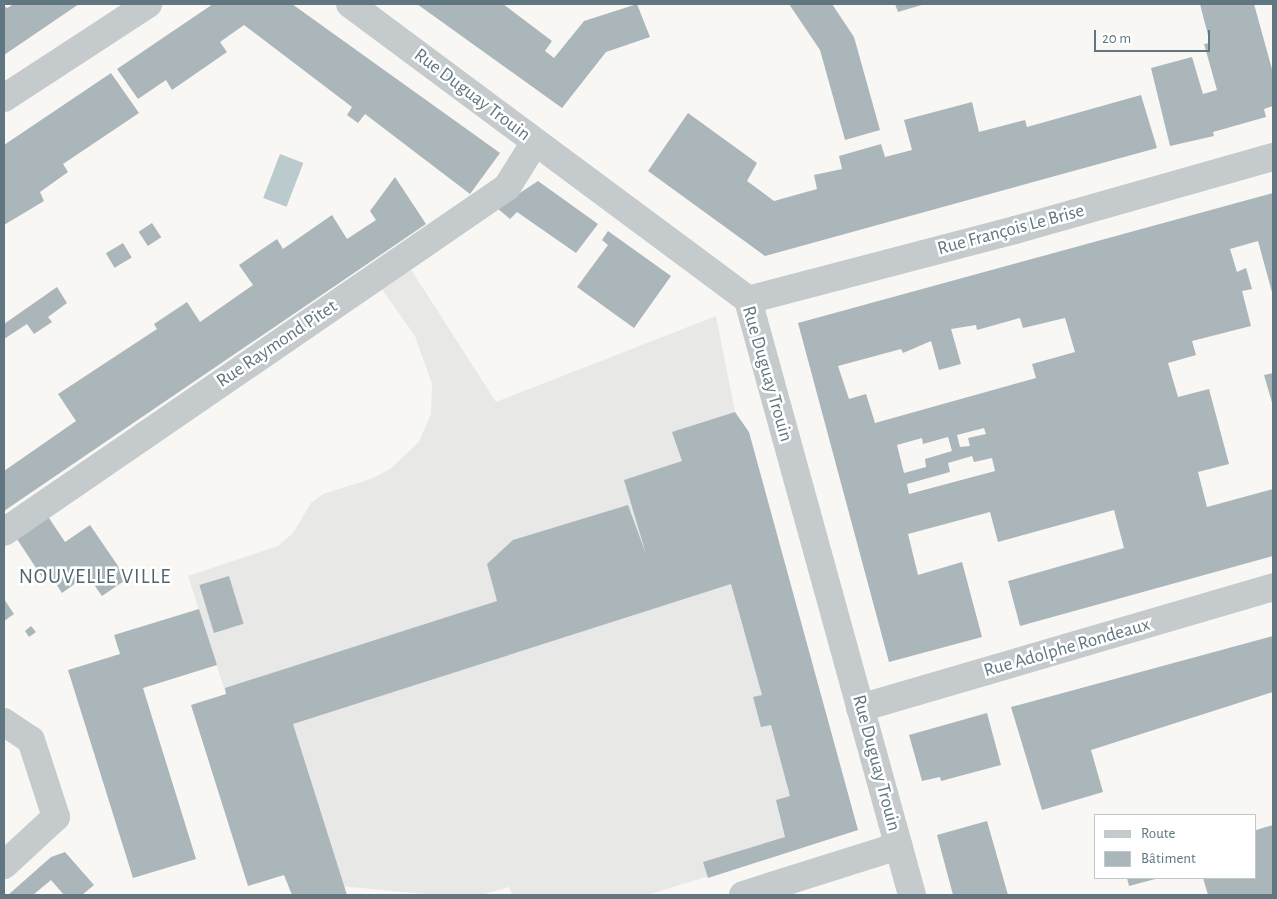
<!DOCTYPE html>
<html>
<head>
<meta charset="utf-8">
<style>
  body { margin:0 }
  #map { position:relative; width:1277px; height:899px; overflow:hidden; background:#f8f7f4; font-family:"Alegreya Sans",sans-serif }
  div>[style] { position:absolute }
  .built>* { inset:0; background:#e8e9e7 }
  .water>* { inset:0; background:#bbcacd; transform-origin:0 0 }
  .building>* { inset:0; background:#abb6ba; transform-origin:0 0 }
  .minor>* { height:28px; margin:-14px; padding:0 14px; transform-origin:14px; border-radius:14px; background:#c5cacd }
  span { translate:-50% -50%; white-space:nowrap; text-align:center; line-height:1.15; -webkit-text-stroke:5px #fff; paint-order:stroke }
  .street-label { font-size:19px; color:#607782 }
  .quarter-label { font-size:21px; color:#52646c; letter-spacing:1px }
  .frame { position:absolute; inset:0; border:5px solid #607782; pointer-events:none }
  .legend { position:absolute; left:1094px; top:814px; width:162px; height:65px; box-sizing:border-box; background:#fff; border:1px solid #bfc9cd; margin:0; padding:6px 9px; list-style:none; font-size:15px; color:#607782 }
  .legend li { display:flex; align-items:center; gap:10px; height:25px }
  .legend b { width:25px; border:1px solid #bfc9cd }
  .scale { position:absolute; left:1094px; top:30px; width:116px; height:22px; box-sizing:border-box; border:2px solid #607782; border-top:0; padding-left:6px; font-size:15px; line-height:18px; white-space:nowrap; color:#607782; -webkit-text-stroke:4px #fff; paint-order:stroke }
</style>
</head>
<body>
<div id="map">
  <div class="built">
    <div style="clip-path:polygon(410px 268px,496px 402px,716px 316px,735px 412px,858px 830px,647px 895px,512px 895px,509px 887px,481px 895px,435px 895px,286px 881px,188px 576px,278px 546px,293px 533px,311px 503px,323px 494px,371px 479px,390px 469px,419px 442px,431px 414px,432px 384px,415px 336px,381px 288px)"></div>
  </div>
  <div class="water">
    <div style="left:280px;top:154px;width:25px;height:47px;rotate:21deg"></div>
  </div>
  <div class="building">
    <div style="clip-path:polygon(14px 4px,79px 4px,4px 55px,4px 6px,7px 8px)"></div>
    <div style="clip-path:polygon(213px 4px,292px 4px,500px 153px,470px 194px,365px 114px,358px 123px,347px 115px,352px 107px,244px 25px,220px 42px,227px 52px,172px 90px,166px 80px,138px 99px,117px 69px)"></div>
    <div style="clip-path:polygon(417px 4px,503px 4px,552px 41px,545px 51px,554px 58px,584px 21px,637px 4px,650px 37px,606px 52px,562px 108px)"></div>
    <div style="clip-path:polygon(789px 4px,832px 4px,854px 37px,880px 130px,845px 140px,820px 50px)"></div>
    <div style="clip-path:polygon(895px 4px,925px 4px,898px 12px)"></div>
    <div style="clip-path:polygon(1200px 4px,1254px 4px,1273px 73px,1273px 106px,1264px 109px,1266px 117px,1213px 132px,1214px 136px,1170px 146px,1151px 68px,1192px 57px,1203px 94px,1217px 90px,1204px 44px,1210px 43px)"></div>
    <div style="clip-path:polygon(111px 73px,139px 113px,63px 164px,68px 172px,40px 192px,44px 201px,4px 225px,4px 145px)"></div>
    <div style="clip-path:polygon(1141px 95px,1157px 148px,765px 256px,648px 171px,688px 113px,757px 163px,747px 181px,774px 201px,817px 189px,814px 175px,842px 169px,839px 156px,881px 144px,885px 157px,912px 150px,904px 120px,972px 102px,979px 132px,1025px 120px,1027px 127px)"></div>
    <div style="clip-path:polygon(395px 177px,426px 224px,4px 511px,4px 471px,76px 421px,58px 394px,157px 329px,154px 324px,187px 302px,200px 322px,253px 285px,239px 265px,277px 239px,283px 249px,332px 215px,347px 239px,376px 220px,370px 211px)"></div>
    <div style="clip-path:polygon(538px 181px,598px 224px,576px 253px,517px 212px,510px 219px,497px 208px)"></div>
    <div style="clip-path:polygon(evenodd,1273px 193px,1273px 296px,1258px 241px,1230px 249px,1237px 272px,1246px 268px,1252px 289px,1242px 291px,1251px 326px,1192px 341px,1196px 355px,1168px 363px,1178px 397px,1209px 389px,1229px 464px,1198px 472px,1207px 507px,1273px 489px,1273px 556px,1020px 626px,1008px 581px,1124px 548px,1114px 510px,998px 542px,990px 512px,908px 534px,918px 575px,962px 562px,982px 637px,889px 662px,798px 323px,1273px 193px,1020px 318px,1023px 328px,1065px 318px,1075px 352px,1032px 364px,1036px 378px,875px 423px,866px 394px,849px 399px,838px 366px,901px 349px,903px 353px,931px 341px,939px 370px,961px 364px,951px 329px,976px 325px,977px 330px,1020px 318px,1273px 193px,984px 428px,986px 434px,968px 438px,970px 446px,960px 447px,957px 435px,984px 428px,1273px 193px,948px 437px,952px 451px,925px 459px,926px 467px,904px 473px,897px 445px,922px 438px,923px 444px,948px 437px,1273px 193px,972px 456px,974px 462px,992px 458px,995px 471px,909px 494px,907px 484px,950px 472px,948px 463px,972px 456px)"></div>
    <div style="left:152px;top:223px;width:17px;height:16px;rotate:57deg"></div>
    <div style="clip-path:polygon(608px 231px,671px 276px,634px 328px,577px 287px,608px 245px,602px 240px)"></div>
    <div style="left:123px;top:243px;width:17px;height:20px;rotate:59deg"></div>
    <div style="clip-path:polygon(57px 287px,67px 303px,48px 317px,52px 322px,34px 334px,27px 324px,4px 339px,4px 324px)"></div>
    <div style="clip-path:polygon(1273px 373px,1273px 406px,1264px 375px)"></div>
    <div style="clip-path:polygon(735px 412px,749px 432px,858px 830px,708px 878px,703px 862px,785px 837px,776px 800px,790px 796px,771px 725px,761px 727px,753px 697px,762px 695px,731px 584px,293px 724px,347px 895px,292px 895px,284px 875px,248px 886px,191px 705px,226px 694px,225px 688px,497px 601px,487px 564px,513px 540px,628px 505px,646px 554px,624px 480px,682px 461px,672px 432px)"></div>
    <div style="clip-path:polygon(47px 515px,65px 542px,90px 525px,127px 579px,102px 596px,87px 575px,62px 593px,49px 573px,42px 577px,15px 536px)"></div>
    <div style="left:229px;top:576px;width:50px;height:31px;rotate:73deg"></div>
    <div style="clip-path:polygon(4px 599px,14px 614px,4px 621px)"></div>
    <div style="clip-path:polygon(199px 609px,217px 665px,143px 688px,196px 859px,133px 878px,68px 670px,120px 654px,114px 635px)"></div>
    <div style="clip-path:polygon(31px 626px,36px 632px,29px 637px,25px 631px)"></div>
    <div style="clip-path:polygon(1273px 636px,1273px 692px,1091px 750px,1103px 792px,1042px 810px,1011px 707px)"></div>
    <div style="clip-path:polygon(987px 713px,1001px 765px,941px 781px,940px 777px,922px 781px,909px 735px)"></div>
    <div style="clip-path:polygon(987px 821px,1008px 895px,953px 895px,937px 835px)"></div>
    <div style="clip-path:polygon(1273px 825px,1273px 895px,1208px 895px,1203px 878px,1256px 878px,1256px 830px)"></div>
    <div style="clip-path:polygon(65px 852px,94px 885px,82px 895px,64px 895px,51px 880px,33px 895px,8px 895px,51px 857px)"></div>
    <div style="clip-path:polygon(1127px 878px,1159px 878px,1129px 886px)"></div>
  </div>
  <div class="minor">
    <div style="left:350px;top:4px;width:496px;rotate:36.6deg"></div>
    <div style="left:748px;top:300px;width:617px;rotate:74.59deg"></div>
    <div style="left:4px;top:98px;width:172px;rotate:-33.1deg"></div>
    <div style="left:748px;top:300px;width:276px;rotate:-14.7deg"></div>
    <div style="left:1015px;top:230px;width:268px;rotate:-15.8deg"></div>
    <div style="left:4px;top:532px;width:610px;rotate:-34.45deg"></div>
    <div style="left:507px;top:187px;width:53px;rotate:-58.1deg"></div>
    <div style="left:860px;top:708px;width:430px;rotate:-16.3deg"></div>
    <div style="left:4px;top:722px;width:32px;rotate:34deg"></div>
    <div style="left:31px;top:740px;width:81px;rotate:72deg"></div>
    <div style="left:56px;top:817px;width:71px;rotate:137.3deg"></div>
    <div style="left:743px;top:895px;width:163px;rotate:-17.5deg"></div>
  </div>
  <div class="street-label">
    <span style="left:472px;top:95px;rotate:37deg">Rue Duguay Trouin</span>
    <span style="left:1011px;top:230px;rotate:-15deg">Rue François Le Brise</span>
    <span style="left:277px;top:344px;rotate:-34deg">Rue Raymond Pitet</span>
    <span style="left:767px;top:374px;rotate:74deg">Rue Duguay Trouin</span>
    <span style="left:1067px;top:648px;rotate:-16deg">Rue Adolphe Rondeaux</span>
    <span style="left:876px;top:763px;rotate:75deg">Rue Duguay Trouin</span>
  </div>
  <div class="quarter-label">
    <span style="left:95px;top:577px">NOUVELLE VILLE</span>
  </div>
  <div class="frame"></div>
  <ul class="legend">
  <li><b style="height:6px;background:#c5cacd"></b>Route</li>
  <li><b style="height:14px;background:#abb6ba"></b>Bâtiment</li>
  </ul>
  <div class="scale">20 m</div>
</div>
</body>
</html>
